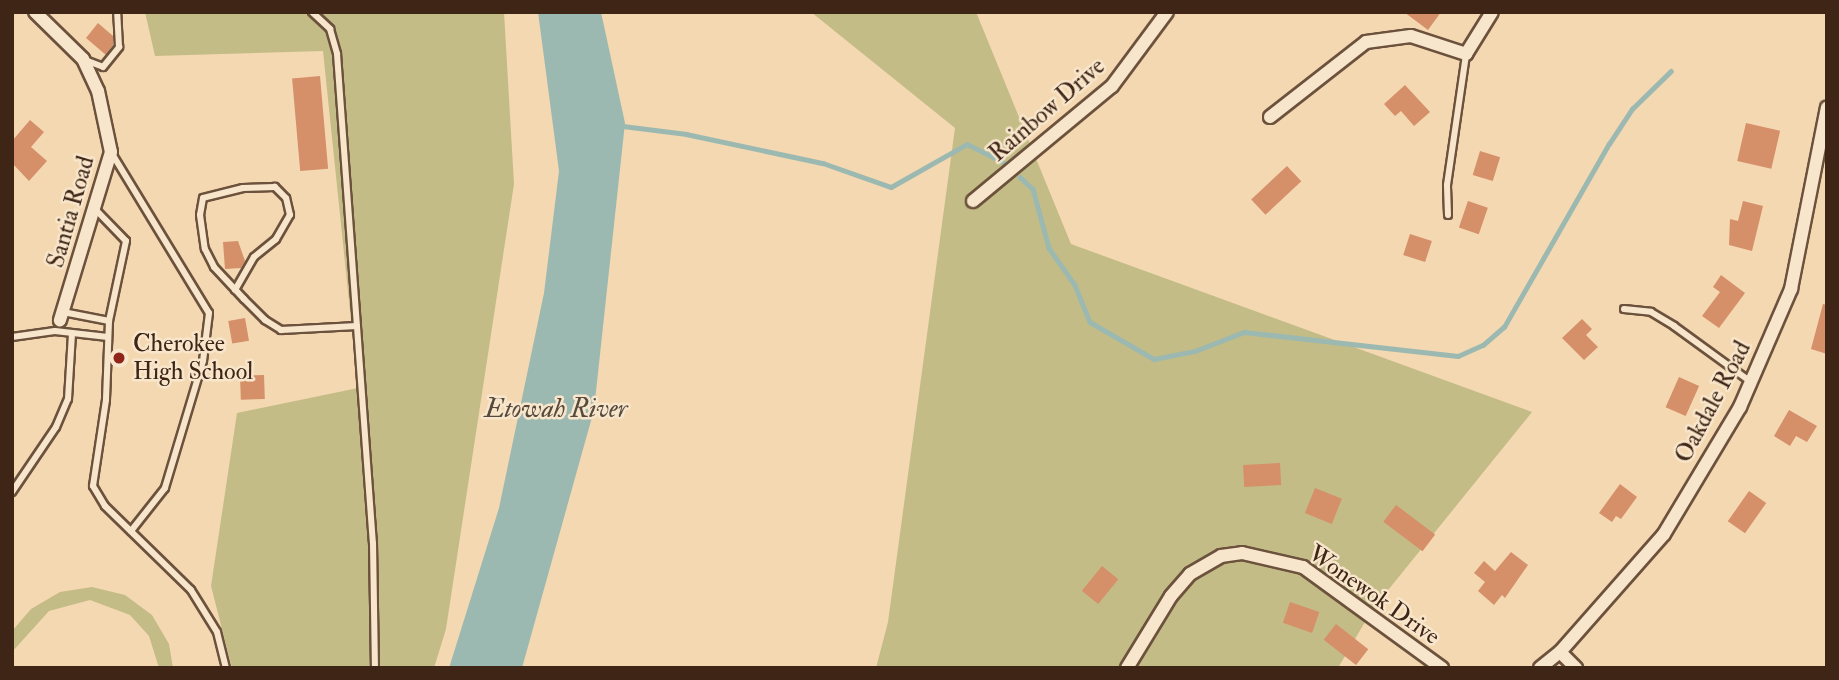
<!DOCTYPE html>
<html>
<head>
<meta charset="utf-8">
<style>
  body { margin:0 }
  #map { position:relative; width:1839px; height:680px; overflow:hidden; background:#f4d8b1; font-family:"IM FELL Double Pica",serif }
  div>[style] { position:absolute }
  .green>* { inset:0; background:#c4bc86 }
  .water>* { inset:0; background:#9cb9b1 }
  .stream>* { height:4.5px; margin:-2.25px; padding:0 2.25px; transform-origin:2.25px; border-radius:2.25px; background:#9cb9b1 }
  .building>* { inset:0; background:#d58f69; transform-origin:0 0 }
  .roads { filter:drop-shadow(2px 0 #6c523d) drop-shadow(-2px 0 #6c523d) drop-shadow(0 2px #6c523d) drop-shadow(0 -2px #6c523d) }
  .service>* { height:6px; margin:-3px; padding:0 3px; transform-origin:3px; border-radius:3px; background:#f8e6cc }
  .minor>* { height:12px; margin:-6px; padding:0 6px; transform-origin:6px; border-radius:6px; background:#f8e6cc }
  .dots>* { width:19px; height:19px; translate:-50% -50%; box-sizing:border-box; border:4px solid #f8e6cc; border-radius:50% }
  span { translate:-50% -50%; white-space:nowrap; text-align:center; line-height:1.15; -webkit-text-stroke:5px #f8e6cc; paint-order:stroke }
  .street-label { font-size:24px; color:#3e2516 }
  .poi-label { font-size:24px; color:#3e2516 }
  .left { translate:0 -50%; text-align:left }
  .water-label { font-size:26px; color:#564a3d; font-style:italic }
  .frame { position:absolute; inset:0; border:14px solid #3e2516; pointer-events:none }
</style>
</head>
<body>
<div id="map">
  <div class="green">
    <div style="clip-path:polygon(145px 12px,504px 12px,514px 184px,446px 629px,434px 668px,232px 668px,211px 586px,237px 413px,358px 388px,323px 51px,155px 56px)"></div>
    <div style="clip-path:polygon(811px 12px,976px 12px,1071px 244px,1532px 412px,1372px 610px,1338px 668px,876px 668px,888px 622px,955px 128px)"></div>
    <div style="clip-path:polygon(92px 587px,125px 595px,152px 615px,169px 644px,173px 668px,159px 668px,149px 636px,130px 615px,90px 600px,49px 611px,12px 652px,12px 631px,31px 609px,60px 592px)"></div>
  </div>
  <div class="water">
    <div style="clip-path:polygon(538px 12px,601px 12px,625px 123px,594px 410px,522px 668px,449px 668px,499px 508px,544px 293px,559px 171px)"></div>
  </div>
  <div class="stream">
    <div style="left:623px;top:126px;width:64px;rotate:7.2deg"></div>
    <div style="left:686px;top:134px;width:140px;rotate:12deg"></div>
    <div style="left:823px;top:163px;width:72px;rotate:19.4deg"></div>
    <div style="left:891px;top:187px;width:87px;rotate:-29.5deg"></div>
    <div style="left:967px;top:144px;width:40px;rotate:26.6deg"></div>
    <div style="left:1020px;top:177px;width:18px;rotate:43deg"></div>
    <div style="left:1033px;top:189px;width:61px;rotate:74.8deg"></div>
    <div style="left:1049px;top:248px;width:45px;rotate:54.9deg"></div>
    <div style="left:1075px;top:285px;width:40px;rotate:68deg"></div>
    <div style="left:1090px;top:322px;width:74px;rotate:30deg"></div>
    <div style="left:1154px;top:359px;width:42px;rotate:-11deg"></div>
    <div style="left:1195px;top:351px;width:53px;rotate:-21.2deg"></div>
    <div style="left:1244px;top:332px;width:215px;rotate:6.4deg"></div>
    <div style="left:1458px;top:356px;width:27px;rotate:-24deg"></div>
    <div style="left:1483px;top:345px;width:28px;rotate:-41deg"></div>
    <div style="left:1504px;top:327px;width:211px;rotate:-60.2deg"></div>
    <div style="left:1609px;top:144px;width:42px;rotate:-56.7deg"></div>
    <div style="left:1632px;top:109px;width:54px;rotate:-44.3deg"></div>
  </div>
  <div class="building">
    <div style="clip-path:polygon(1404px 12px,1441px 12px,1428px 30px)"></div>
    <div style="clip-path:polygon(98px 23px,113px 36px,113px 45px,106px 55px,86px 38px)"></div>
    <div style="left:320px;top:76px;width:93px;height:28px;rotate:85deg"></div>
    <div style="clip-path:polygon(1405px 85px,1430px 112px,1414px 126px,1401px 111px,1395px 116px,1384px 104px)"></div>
    <div style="clip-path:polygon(30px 120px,44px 132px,31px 147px,47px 161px,29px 181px,12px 163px,12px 141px)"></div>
    <div style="left:1746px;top:123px;width:35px;height:39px;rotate:13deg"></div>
    <div style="left:1480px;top:151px;width:21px;height:25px;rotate:17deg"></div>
    <div style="left:1287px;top:166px;width:21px;height:49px;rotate:47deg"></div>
    <div style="left:1468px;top:201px;width:21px;height:28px;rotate:19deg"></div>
    <div style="clip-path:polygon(1743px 201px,1763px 206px,1752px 251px,1729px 245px,1730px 219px,1738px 221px)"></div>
    <div style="left:1410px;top:234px;width:23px;height:22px;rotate:18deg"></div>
    <div style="clip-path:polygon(238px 241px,245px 261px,241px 268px,225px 269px,223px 242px)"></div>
    <div style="clip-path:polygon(1721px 275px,1745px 293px,1719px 328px,1702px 316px,1720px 292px,1713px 287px)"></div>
    <div style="clip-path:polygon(1823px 304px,1827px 305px,1827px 354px,1811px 349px)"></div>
    <div style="left:245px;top:318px;width:23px;height:17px;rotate:80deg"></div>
    <div style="clip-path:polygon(1582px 319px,1592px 329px,1586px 335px,1598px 347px,1584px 360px,1562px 338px)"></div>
    <div style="left:264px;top:375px;width:24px;height:24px;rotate:88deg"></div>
    <div style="left:1679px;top:377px;width:22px;height:33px;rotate:24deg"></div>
    <div style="clip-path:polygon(1789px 410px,1817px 426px,1807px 442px,1796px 436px,1790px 446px,1774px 436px)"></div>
    <div style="left:1280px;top:463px;width:22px;height:37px;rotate:87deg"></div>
    <div style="clip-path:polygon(1620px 484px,1637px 497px,1621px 519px,1616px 516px,1612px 522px,1599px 513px)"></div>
    <div style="left:1315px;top:488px;width:29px;height:27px;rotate:22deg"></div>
    <div style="left:1749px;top:491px;width:21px;height:37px;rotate:35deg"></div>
    <div style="left:1396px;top:505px;width:49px;height:21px;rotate:37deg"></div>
    <div style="clip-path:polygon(1511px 552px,1528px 565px,1505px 598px,1502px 595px,1494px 605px,1478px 591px,1485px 582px,1474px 573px,1484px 561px,1495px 571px)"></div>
    <div style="left:1102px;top:566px;width:21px;height:32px;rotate:39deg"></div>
    <div style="left:1290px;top:602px;width:31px;height:22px;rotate:19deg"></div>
    <div style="left:1336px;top:624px;width:41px;height:20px;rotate:38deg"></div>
  </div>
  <div class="roads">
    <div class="service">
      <div style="left:312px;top:12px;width:25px;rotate:43deg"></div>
      <div style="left:330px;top:29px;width:26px;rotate:74deg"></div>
      <div style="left:337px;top:54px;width:490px;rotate:85.8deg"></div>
      <div style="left:373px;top:543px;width:125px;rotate:89.1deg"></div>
      <div style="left:85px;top:60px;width:19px;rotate:21deg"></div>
      <div style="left:103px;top:67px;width:26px;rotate:-51deg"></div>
      <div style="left:119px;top:47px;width:35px;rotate:-93deg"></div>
      <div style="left:111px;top:152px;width:188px;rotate:58.7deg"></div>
      <div style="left:209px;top:313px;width:48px;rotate:97.1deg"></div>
      <div style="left:203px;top:361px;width:133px;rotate:106.7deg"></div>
      <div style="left:165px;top:488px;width:55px;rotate:128.3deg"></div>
      <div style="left:96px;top:210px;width:43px;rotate:45.9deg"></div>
      <div style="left:126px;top:241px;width:82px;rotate:102deg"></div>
      <div style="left:109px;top:321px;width:79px;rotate:92.2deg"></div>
      <div style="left:106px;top:400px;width:87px;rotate:98.6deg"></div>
      <div style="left:93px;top:486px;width:23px;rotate:59deg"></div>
      <div style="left:105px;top:506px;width:120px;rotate:44.3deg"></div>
      <div style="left:191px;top:590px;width:49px;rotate:58.2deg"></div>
      <div style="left:217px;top:632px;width:37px;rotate:76deg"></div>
      <div style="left:1448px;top:215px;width:30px;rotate:-92deg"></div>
      <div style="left:1447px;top:185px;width:132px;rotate:-81.7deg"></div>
      <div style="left:235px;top:290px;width:38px;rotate:-60deg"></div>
      <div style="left:254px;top:257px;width:28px;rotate:-39deg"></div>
      <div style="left:276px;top:239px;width:28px;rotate:-60deg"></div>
      <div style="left:290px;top:215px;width:17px;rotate:-103deg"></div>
      <div style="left:286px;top:198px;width:16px;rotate:-135deg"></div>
      <div style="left:275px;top:187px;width:32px;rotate:178deg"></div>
      <div style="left:243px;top:188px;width:41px;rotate:166deg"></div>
      <div style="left:203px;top:198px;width:17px;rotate:100deg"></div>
      <div style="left:200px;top:215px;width:34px;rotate:82deg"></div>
      <div style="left:205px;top:249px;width:20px;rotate:63deg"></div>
      <div style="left:214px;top:267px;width:44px;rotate:46.8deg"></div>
      <div style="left:244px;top:299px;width:30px;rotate:45deg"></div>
      <div style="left:265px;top:320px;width:19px;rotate:32deg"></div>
      <div style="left:281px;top:330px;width:76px;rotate:-3deg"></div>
      <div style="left:1624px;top:309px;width:27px;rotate:6deg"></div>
      <div style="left:1651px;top:312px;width:27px;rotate:31deg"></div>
      <div style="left:1674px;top:326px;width:95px;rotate:36deg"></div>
      <div style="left:63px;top:312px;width:47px;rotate:11.1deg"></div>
      <div style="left:12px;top:337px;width:43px;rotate:-7.9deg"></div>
      <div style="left:55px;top:331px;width:53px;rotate:6.5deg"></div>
      <div style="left:12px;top:492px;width:78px;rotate:-55.9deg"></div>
      <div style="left:56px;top:427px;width:30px;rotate:-67deg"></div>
      <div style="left:68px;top:399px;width:66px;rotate:-86.5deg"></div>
    </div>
    <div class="minor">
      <div style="left:35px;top:12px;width:67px;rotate:44.4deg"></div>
      <div style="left:83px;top:59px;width:35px;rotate:65deg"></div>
      <div style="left:98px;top:91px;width:62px;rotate:78deg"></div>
      <div style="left:111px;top:152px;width:176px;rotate:106.9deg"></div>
      <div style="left:1270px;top:117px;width:122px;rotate:-38deg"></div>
      <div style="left:1366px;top:42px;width:45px;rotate:-7.6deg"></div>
      <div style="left:1411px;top:36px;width:58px;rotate:18.1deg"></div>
      <div style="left:1466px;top:54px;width:49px;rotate:-58.2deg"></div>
      <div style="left:973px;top:201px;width:180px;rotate:-39.6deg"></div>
      <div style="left:1112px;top:86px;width:92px;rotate:-53.4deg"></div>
      <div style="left:1560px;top:652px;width:23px;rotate:45deg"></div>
      <div style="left:1127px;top:668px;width:84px;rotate:-58.6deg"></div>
      <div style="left:1171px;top:596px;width:29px;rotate:-49deg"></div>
      <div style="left:1190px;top:574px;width:36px;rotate:-30deg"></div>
      <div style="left:1221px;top:556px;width:21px;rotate:-8deg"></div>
      <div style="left:1242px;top:553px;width:63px;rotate:12.9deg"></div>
      <div style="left:1303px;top:567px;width:172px;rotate:36deg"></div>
      <div style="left:1540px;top:668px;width:26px;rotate:-39deg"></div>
      <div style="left:1560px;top:652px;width:157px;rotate:-48.6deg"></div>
      <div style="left:1664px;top:534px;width:148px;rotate:-59.1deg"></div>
      <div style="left:1740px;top:407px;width:129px;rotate:-66.6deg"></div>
      <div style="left:1791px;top:289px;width:185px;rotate:-78.8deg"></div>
    </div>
  </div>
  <div class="dots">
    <div style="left:119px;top:358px;background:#8f2418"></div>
  </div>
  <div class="street-label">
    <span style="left:1047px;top:110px;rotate:-41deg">Rainbow Drive</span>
    <span style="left:71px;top:212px;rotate:-74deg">Santia Road</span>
    <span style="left:1713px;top:402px;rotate:-62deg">Oakdale Road</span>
    <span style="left:1374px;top:595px;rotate:35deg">Wonewok Drive</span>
  </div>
  <div class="poi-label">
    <span class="left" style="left:133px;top:358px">Cherokee<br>High School</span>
  </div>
  <div class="water-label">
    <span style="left:556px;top:410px">Etowah River</span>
  </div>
  <div class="frame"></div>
</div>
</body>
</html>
